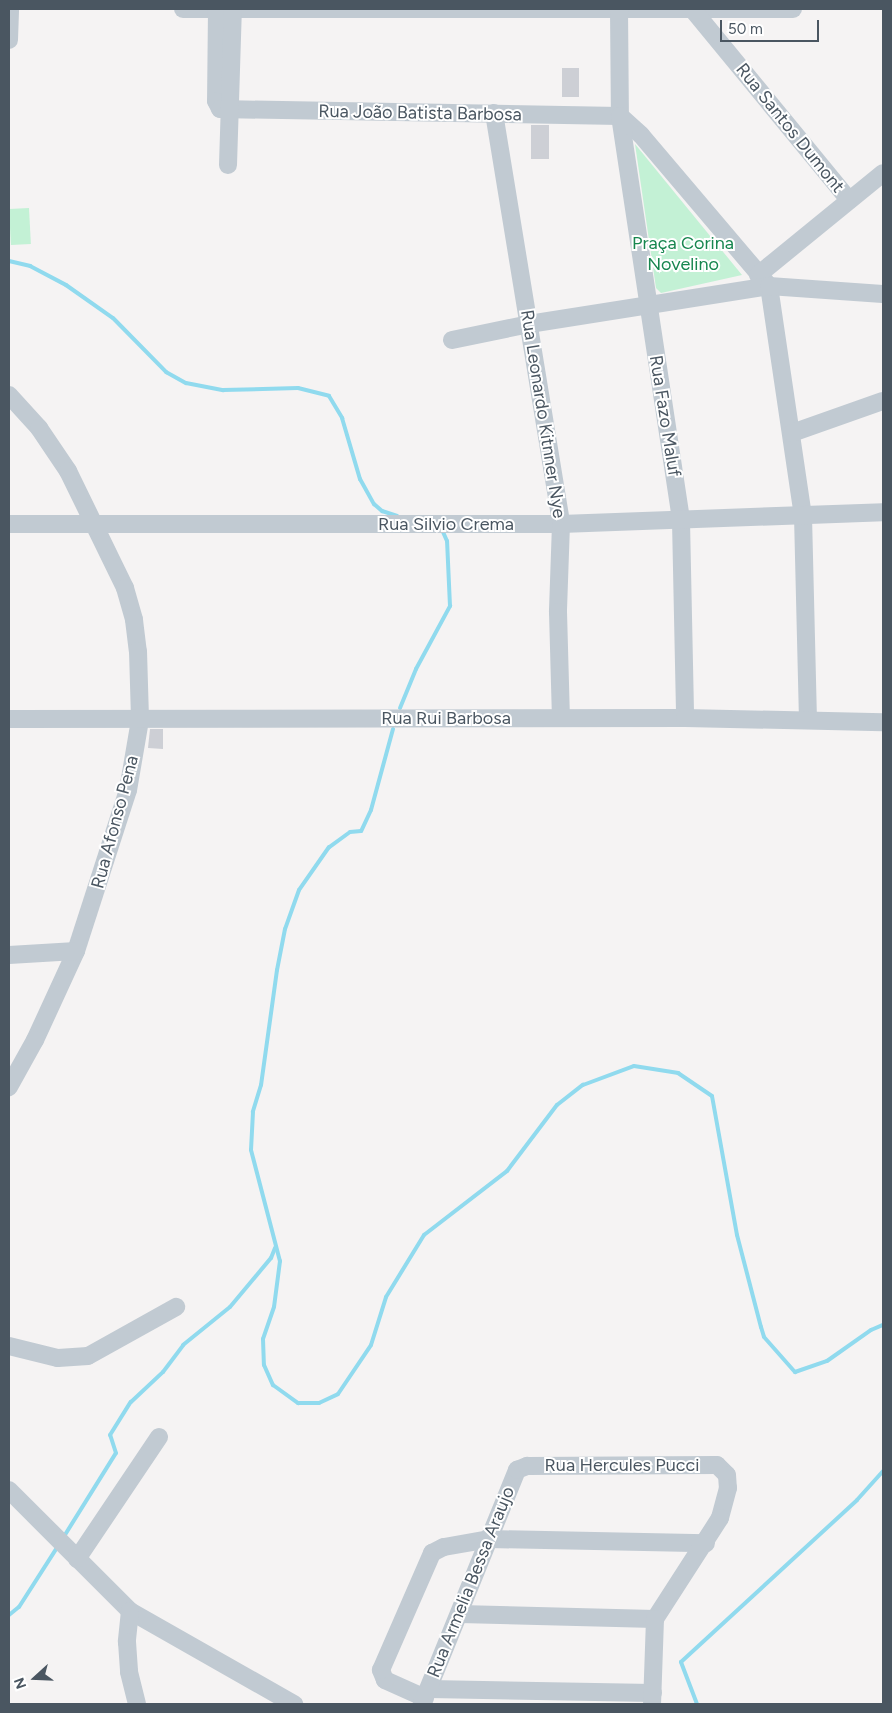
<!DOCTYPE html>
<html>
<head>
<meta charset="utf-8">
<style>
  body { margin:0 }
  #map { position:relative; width:892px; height:1713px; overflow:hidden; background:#f5f3f3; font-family:Figtree,sans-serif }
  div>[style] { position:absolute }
  .green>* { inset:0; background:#c3f1d5; transform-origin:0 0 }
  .stream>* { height:4px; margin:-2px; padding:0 2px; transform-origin:2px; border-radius:2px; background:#90daee }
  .building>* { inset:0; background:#cdcfd5; transform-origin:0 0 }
  .minor>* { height:18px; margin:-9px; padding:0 9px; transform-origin:9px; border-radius:9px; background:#c1cad2 }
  span { translate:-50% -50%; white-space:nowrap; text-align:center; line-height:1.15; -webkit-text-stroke:4px #fff; paint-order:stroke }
  .street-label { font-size:18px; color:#4a5661 }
  .park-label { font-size:18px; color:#17864f }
  .frame { position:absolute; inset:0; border:10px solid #4a5661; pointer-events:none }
  .north { position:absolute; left:10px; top:1653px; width:50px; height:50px; -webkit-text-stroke:4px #fff; paint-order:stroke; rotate:250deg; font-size:14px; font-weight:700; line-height:20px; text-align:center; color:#4a5661 }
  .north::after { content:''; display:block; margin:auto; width:18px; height:22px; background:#4a5661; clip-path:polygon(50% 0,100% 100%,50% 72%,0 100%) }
  .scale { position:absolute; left:720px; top:20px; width:99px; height:22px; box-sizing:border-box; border:2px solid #4a5661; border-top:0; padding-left:6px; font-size:15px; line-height:18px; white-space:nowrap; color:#4a5661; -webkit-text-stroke:4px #fff; paint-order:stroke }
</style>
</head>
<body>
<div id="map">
  <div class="green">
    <div style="clip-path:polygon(635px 144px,742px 275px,661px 293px,656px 288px)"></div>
    <div style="left:29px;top:208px;width:36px;height:20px;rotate:87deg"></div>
  </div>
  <div class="stream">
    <div style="left:9px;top:261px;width:22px;rotate:13deg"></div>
    <div style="left:30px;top:266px;width:41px;rotate:27.8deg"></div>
    <div style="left:66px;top:285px;width:57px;rotate:35.1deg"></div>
    <div style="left:113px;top:318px;width:76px;rotate:45.5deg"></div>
    <div style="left:166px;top:372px;width:23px;rotate:29deg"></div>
    <div style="left:186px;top:383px;width:38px;rotate:11deg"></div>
    <div style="left:223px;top:390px;width:75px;rotate:-1.5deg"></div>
    <div style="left:298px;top:388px;width:32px;rotate:14deg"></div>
    <div style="left:329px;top:396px;width:26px;rotate:59deg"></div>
    <div style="left:342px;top:418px;width:64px;rotate:73.6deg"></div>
    <div style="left:360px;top:479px;width:29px;rotate:61deg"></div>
    <div style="left:374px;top:504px;width:11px;rotate:41deg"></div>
    <div style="left:382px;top:511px;width:16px;rotate:18deg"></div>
    <div style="left:400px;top:708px;width:42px;rotate:-67.7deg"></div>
    <div style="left:416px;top:669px;width:72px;rotate:-61.6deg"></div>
    <div style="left:450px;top:606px;width:65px;rotate:-92.6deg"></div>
    <div style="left:447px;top:541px;width:12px;rotate:-114deg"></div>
    <div style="left:393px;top:729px;width:84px;rotate:105.2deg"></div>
    <div style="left:371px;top:810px;width:23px;rotate:115deg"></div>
    <div style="left:361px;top:831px;width:11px;rotate:175deg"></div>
    <div style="left:350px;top:832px;width:26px;rotate:144deg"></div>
    <div style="left:329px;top:847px;width:52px;rotate:124.9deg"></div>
    <div style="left:299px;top:890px;width:41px;rotate:109.7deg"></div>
    <div style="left:285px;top:929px;width:42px;rotate:101deg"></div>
    <div style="left:277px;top:970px;width:116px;rotate:97.9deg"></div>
    <div style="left:261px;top:1085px;width:28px;rotate:107deg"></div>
    <div style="left:253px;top:1112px;width:38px;rotate:93deg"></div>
    <div style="left:251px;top:1150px;width:115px;rotate:75.4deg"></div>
    <div style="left:280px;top:1261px;width:46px;rotate:97.4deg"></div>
    <div style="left:274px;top:1307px;width:34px;rotate:109deg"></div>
    <div style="left:263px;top:1339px;width:26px;rotate:88deg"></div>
    <div style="left:264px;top:1365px;width:22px;rotate:66deg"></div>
    <div style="left:273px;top:1385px;width:31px;rotate:36deg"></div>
    <div style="left:298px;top:1403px;width:21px"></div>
    <div style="left:319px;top:1403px;width:21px;rotate:-25deg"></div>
    <div style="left:338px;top:1394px;width:59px;rotate:-56deg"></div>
    <div style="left:371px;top:1345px;width:50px;rotate:-72.6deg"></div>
    <div style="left:386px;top:1297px;width:73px;rotate:-58.5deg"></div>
    <div style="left:424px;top:1235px;width:105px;rotate:-37.6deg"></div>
    <div style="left:507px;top:1171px;width:83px;rotate:-52.9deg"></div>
    <div style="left:557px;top:1105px;width:33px;rotate:-38deg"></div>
    <div style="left:583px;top:1085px;width:54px;rotate:-20.4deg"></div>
    <div style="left:634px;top:1066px;width:45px;rotate:9deg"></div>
    <div style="left:678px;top:1073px;width:41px;rotate:34.1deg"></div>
    <div style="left:712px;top:1096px;width:141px;rotate:79.8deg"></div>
    <div style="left:737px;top:1235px;width:95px;rotate:75.4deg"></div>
    <div style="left:761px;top:1327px;width:10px;rotate:73deg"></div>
    <div style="left:764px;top:1337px;width:47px;rotate:48.5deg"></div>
    <div style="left:795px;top:1372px;width:34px;rotate:-19deg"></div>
    <div style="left:827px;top:1361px;width:54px;rotate:-35.2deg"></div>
    <div style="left:871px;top:1330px;width:13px;rotate:-23deg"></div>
    <div style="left:63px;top:1538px;width:100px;rotate:-58.1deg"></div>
    <div style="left:116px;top:1453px;width:19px;rotate:-108deg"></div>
    <div style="left:110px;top:1435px;width:39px;rotate:-58deg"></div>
    <div style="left:131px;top:1402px;width:44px;rotate:-43.2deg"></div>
    <div style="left:163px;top:1372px;width:34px;rotate:-53deg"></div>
    <div style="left:183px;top:1345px;width:60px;rotate:-39deg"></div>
    <div style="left:230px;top:1307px;width:64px;rotate:-50.1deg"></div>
    <div style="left:271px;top:1258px;width:11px;rotate:-68deg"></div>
    <div style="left:9px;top:1615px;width:13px;rotate:-39deg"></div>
    <div style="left:19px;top:1607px;width:72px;rotate:-57.4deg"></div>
    <div style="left:697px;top:1704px;width:45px;rotate:-110.9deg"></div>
    <div style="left:681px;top:1662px;width:239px;rotate:-42.6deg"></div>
    <div style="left:857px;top:1500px;width:39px;rotate:-48deg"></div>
  </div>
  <div class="building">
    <div style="left:562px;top:68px;width:17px;height:29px"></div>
    <div style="left:531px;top:125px;width:18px;height:34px"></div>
    <div style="clip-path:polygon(150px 729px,163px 729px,163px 749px,148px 748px)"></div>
  </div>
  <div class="minor">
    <div style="left:183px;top:9px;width:610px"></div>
    <div style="left:217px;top:9px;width:92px;rotate:90.6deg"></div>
    <div style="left:216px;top:101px;width:9px;rotate:63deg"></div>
    <div style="left:220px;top:109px;width:400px;rotate:1deg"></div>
    <div style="left:619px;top:9px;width:107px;rotate:89.5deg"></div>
    <div style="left:620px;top:116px;width:410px;rotate:81.4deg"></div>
    <div style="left:681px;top:521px;width:197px;rotate:88.8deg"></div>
    <div style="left:693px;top:10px;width:246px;rotate:50.6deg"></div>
    <div style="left:9px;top:40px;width:31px;rotate:-88deg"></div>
    <div style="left:494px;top:113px;width:416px;rotate:80.7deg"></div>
    <div style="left:561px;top:524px;width:88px;rotate:92deg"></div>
    <div style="left:558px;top:612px;width:106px;rotate:88.4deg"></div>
    <div style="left:620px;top:116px;width:28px;rotate:42deg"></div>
    <div style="left:641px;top:135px;width:198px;rotate:49.7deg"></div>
    <div style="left:769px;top:286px;width:232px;rotate:81.6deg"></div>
    <div style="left:803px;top:516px;width:204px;rotate:88.6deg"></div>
    <div style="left:228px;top:165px;width:156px;rotate:-88.2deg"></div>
    <div style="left:758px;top:275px;width:161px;rotate:-39.2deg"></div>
    <div style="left:452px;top:340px;width:79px;rotate:-11.7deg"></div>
    <div style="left:529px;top:324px;width:243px;rotate:-9deg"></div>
    <div style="left:769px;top:286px;width:114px;rotate:4deg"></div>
    <div style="left:9px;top:395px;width:45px;rotate:47.7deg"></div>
    <div style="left:39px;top:428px;width:52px;rotate:56deg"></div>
    <div style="left:68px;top:471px;width:130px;rotate:64deg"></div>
    <div style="left:125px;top:588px;width:33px;rotate:74deg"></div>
    <div style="left:134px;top:620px;width:31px;rotate:83deg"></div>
    <div style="left:138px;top:651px;width:69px;rotate:88.3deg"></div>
    <div style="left:140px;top:720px;width:71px;rotate:99.7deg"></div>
    <div style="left:128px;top:790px;width:169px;rotate:107.9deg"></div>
    <div style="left:76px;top:951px;width:98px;rotate:114.7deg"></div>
    <div style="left:35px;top:1040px;width:54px;rotate:119deg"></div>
    <div style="left:792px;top:433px;width:96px;rotate:-19.4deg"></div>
    <div style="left:9px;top:524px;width:552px"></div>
    <div style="left:561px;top:524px;width:322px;rotate:-2.1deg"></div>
    <div style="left:9px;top:719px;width:676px;rotate:-0.08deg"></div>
    <div style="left:685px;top:718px;width:198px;rotate:1.2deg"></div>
    <div style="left:9px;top:955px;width:67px;rotate:-3.4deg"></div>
    <div style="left:9px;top:1346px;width:50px;rotate:13.8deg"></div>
    <div style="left:58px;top:1358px;width:30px;rotate:-4deg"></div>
    <div style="left:88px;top:1356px;width:101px;rotate:-29.1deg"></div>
    <div style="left:9px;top:1490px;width:171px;rotate:45deg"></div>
    <div style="left:130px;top:1611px;width:189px;rotate:29.6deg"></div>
    <div style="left:77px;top:1559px;width:147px;rotate:-56.1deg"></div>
    <div style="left:130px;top:1611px;width:31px;rotate:96deg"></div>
    <div style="left:127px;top:1642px;width:30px;rotate:86deg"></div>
    <div style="left:129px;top:1672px;width:33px;rotate:76deg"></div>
    <div style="left:460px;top:1614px;width:195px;rotate:1.5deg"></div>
    <div style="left:429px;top:1689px;width:224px;rotate:1deg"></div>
    <div style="left:425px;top:1698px;width:44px;rotate:-155.8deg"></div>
    <div style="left:385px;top:1680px;width:11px;rotate:-112deg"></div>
    <div style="left:381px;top:1670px;width:128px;rotate:-66.4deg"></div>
    <div style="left:432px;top:1553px;width:13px;rotate:-27deg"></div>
    <div style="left:444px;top:1547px;width:47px;rotate:-9.9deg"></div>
    <div style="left:490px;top:1539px;width:216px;rotate:1.1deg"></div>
    <div style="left:422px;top:1704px;width:253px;rotate:-67.9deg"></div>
    <div style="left:517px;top:1470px;width:11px;rotate:-22deg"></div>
    <div style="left:527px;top:1466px;width:190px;rotate:-0.3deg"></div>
    <div style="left:717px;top:1465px;width:14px;rotate:45deg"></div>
    <div style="left:727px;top:1475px;width:13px;rotate:86deg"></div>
    <div style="left:728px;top:1488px;width:31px;rotate:105deg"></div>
    <div style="left:720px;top:1518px;width:120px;rotate:122.8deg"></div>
    <div style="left:655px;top:1619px;width:85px;rotate:92deg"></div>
  </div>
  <div class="street-label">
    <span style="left:420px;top:113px;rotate:1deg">Rua João Batista Barbosa</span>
    <span style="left:790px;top:128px;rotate:51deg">Rua Santos Dumont</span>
    <span style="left:543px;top:414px;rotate:81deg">Rua Leonardo Kitnner Nye</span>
    <span style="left:665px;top:416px;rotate:81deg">Rua Fazo Maluf</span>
    <span style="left:446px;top:524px">Rua Silvio Crema</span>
    <span style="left:446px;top:718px">Rua Rui Barbosa</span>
    <span style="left:115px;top:822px;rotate:-75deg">Rua Afonso Pena</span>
    <span style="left:622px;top:1465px">Rua Hercules Pucci</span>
    <span style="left:471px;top:1582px;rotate:-68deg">Rua Armelia Bessa Araujo</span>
  </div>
  <div class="park-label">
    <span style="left:683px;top:254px">Praça Corina<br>Novelino</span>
  </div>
  <div class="frame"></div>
  <div class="north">N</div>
  <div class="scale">50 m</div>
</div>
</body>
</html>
